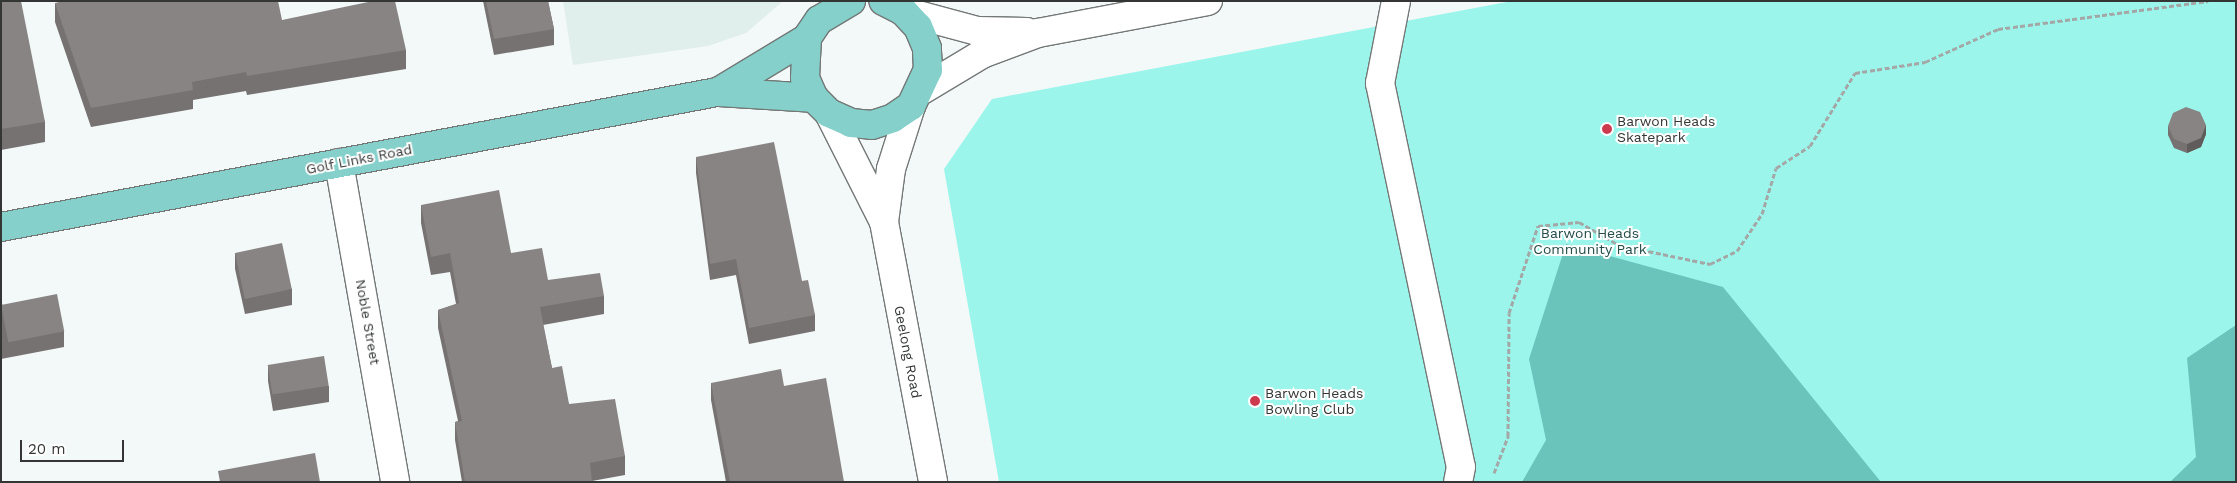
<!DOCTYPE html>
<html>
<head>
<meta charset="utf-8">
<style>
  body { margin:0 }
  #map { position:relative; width:2237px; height:483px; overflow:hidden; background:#f3f9f8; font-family:"Work Sans",sans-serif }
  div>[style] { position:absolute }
  .built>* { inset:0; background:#e0eeec }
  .green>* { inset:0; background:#9cf5eb }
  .forest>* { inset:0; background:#6bc4bb }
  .path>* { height:3px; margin-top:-1.5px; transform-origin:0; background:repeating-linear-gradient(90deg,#a3a8a7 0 5px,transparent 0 7.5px) }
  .roads { filter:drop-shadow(1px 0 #737877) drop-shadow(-1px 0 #737877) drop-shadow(0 1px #737877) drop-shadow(0 -1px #737877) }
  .minor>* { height:28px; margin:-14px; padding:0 14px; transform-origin:14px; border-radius:14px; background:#fff }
  .major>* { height:28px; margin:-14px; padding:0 14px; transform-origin:14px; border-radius:14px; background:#85d0ca }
  .wall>* { inset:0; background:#767272 }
  .shaded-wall>* { inset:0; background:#605c5c }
  .building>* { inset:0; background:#898484; transform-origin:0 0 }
  .dots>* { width:14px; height:14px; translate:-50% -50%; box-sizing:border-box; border:2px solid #fff; border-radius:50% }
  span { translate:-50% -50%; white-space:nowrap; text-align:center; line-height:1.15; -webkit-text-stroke:4px #fff; paint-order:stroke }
  .poi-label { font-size:14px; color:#343636 }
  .left { translate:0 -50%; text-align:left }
  .street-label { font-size:14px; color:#343636 }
  .park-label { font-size:14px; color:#244d49 }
  .frame { position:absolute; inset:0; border:2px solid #343636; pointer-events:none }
  .scale { position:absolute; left:20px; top:440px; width:104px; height:22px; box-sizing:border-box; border:2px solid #343636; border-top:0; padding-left:6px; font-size:15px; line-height:18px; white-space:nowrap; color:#343636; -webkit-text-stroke:4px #fff; paint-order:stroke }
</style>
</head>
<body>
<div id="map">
  <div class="built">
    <div style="clip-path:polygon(563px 1px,783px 1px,746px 33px,708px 46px,573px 65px)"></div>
  </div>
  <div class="green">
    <div style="clip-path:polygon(1512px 1px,2236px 1px,2236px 482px,999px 482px,944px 169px,992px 99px)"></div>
  </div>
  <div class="forest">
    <div style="clip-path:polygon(1566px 244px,1723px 287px,1881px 482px,1522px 482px,1546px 440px,1529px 359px)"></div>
    <div style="clip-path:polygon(2236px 325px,2236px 482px,2170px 482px,2196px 457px,2187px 358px)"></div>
  </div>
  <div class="path">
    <div style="left:1494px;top:473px;width:40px;rotate:-69deg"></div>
    <div style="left:1508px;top:436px;width:123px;rotate:-89.5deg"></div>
    <div style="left:1509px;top:313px;width:92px;rotate:-71.6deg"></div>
    <div style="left:1538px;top:226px;width:41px;rotate:-5.6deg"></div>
    <div style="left:1579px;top:222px;width:46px;rotate:29.9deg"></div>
    <div style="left:1619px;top:245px;width:93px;rotate:11.8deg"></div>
    <div style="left:1710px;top:264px;width:30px;rotate:-26deg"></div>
    <div style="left:1737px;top:251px;width:45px;rotate:-56deg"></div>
    <div style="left:1762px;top:214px;width:48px;rotate:-73.1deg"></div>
    <div style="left:1776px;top:168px;width:40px;rotate:-32.9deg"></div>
    <div style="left:1810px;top:146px;width:86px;rotate:-58.3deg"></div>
    <div style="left:1855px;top:73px;width:71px;rotate:-8.9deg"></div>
    <div style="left:1925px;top:62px;width:80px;rotate:-24.3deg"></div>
    <div style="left:1998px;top:29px;width:212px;rotate:-7.6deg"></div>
  </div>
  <div class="roads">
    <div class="minor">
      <div style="left:1396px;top:1px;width:84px;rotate:101deg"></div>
      <div style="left:1380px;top:83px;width:392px;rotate:78.1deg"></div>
      <div style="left:1461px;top:467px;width:15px;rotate:101deg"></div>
      <div style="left:903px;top:11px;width:77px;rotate:15.1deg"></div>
      <div style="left:977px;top:31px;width:50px;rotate:1.1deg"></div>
      <div style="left:922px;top:90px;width:70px;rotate:-31deg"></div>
      <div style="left:982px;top:54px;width:60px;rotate:-20.6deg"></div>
      <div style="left:1038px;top:33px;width:173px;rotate:-10.7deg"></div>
      <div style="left:829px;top:113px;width:122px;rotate:63.2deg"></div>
      <div style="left:884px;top:222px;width:265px;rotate:79.3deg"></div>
      <div style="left:339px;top:163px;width:324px;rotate:80deg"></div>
      <div style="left:884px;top:222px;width:53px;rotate:-82.5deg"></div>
      <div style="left:891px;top:169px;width:66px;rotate:-72.4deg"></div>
    </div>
    <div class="major">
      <div style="left:851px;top:1px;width:37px;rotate:149deg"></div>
      <div style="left:819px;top:20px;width:22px;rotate:124deg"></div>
      <div style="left:807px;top:38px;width:40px;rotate:92.9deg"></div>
      <div style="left:805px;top:78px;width:22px;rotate:66deg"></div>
      <div style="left:814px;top:98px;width:21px;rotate:45deg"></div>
      <div style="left:829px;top:113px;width:24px;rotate:24deg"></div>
      <div style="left:851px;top:123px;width:21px;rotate:5deg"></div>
      <div style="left:872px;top:125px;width:22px;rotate:-18deg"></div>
      <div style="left:893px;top:118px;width:22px;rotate:-34deg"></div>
      <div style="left:911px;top:106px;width:40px;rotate:-65deg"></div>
      <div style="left:928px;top:70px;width:22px;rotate:-93deg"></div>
      <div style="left:927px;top:48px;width:23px;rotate:-113deg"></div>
      <div style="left:918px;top:27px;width:22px;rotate:-133deg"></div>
      <div style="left:903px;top:11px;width:22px;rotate:-153deg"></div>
      <div style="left:718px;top:92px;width:104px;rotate:-31.2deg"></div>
      <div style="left:1px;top:227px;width:729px;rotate:-10.68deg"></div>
      <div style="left:717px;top:92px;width:97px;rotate:3.5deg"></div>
    </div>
  </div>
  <div class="wall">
    <div style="clip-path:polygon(1px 1px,45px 122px,45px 142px,1px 150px)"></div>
    <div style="clip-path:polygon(483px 1px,548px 1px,554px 29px,554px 45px,494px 55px)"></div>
    <div style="clip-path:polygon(55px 3px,282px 20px,406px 50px,406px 69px,247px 95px,246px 91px,193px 100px,193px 109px,91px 127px,55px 22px)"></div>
    <div style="clip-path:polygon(2168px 126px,2206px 134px,2201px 147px,2187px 153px,2174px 148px,2168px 135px)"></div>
    <div style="clip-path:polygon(696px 157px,802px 281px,815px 315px,815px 331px,749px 344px,736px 275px,710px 280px,696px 173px)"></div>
    <div style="clip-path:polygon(421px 205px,511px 253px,548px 280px,604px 296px,604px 314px,543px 325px,552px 368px,569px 404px,625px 456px,625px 475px,592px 481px,592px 482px,462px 482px,455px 440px,455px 422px,458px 421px,438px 328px,438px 310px,456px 304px,450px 272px,431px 275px,421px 223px)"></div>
    <div style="clip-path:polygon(235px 253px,292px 289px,292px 305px,245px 314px,235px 269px)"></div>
    <div style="clip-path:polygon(1px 304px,64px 331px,64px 347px,1px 359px)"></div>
    <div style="clip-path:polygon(268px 365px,329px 386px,329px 402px,273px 411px,268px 381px)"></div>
    <div style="clip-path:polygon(711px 383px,784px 386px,844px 482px,726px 482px,711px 400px)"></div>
  </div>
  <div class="shaded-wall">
    <div style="clip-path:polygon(2206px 125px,2206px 134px,2201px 147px,2187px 153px,2187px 144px)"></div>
  </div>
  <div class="building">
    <div style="clip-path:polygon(1px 1px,21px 1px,45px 122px,1px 129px)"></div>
    <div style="clip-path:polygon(63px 1px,278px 1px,282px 20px,373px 1px,395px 1px,406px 50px,247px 76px,246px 72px,192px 82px,193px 90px,91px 108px,55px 3px)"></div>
    <div style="clip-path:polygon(486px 1px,548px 1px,554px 29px,494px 39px)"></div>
    <div style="clip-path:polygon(2186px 107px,2200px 112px,2206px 125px,2201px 138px,2187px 144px,2174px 139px,2168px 126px,2173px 113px)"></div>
    <div style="clip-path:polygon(774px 142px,802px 281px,808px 280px,815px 315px,749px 328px,736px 259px,710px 264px,696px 157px)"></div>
    <div style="clip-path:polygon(499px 190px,511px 253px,542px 248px,548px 280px,600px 273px,604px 296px,540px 307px,552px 368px,562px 366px,569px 404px,615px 399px,625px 456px,590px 463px,592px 482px,465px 482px,455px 422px,462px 421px,438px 310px,459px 303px,450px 253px,431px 257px,421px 205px)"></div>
    <div style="left:282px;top:243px;width:47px;height:48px;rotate:78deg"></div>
    <div style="left:57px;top:294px;width:38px;height:57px;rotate:79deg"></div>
    <div style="left:324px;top:356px;width:30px;height:57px;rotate:81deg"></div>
    <div style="clip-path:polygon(781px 369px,784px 386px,826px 378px,844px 482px,730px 482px,711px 383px)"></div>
    <div style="clip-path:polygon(315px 453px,320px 482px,220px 482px,218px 471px)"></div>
  </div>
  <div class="dots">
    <div style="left:1607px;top:129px;background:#cc3b4d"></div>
    <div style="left:1255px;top:401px;background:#cc3b4d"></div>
  </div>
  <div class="poi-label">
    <span class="left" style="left:1617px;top:129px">Barwon Heads<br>Skatepark</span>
    <span class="left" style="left:1265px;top:401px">Barwon Heads<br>Bowling Club</span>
  </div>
  <div class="street-label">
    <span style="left:359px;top:159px;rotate:-11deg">Golf Links Road</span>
    <span style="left:368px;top:322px;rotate:80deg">Noble Street</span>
    <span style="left:908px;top:352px;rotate:79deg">Geelong Road</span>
  </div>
  <div class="park-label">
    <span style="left:1590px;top:241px">Barwon Heads<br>Community Park</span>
  </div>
  <div class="frame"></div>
  <div class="scale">20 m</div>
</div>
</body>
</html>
